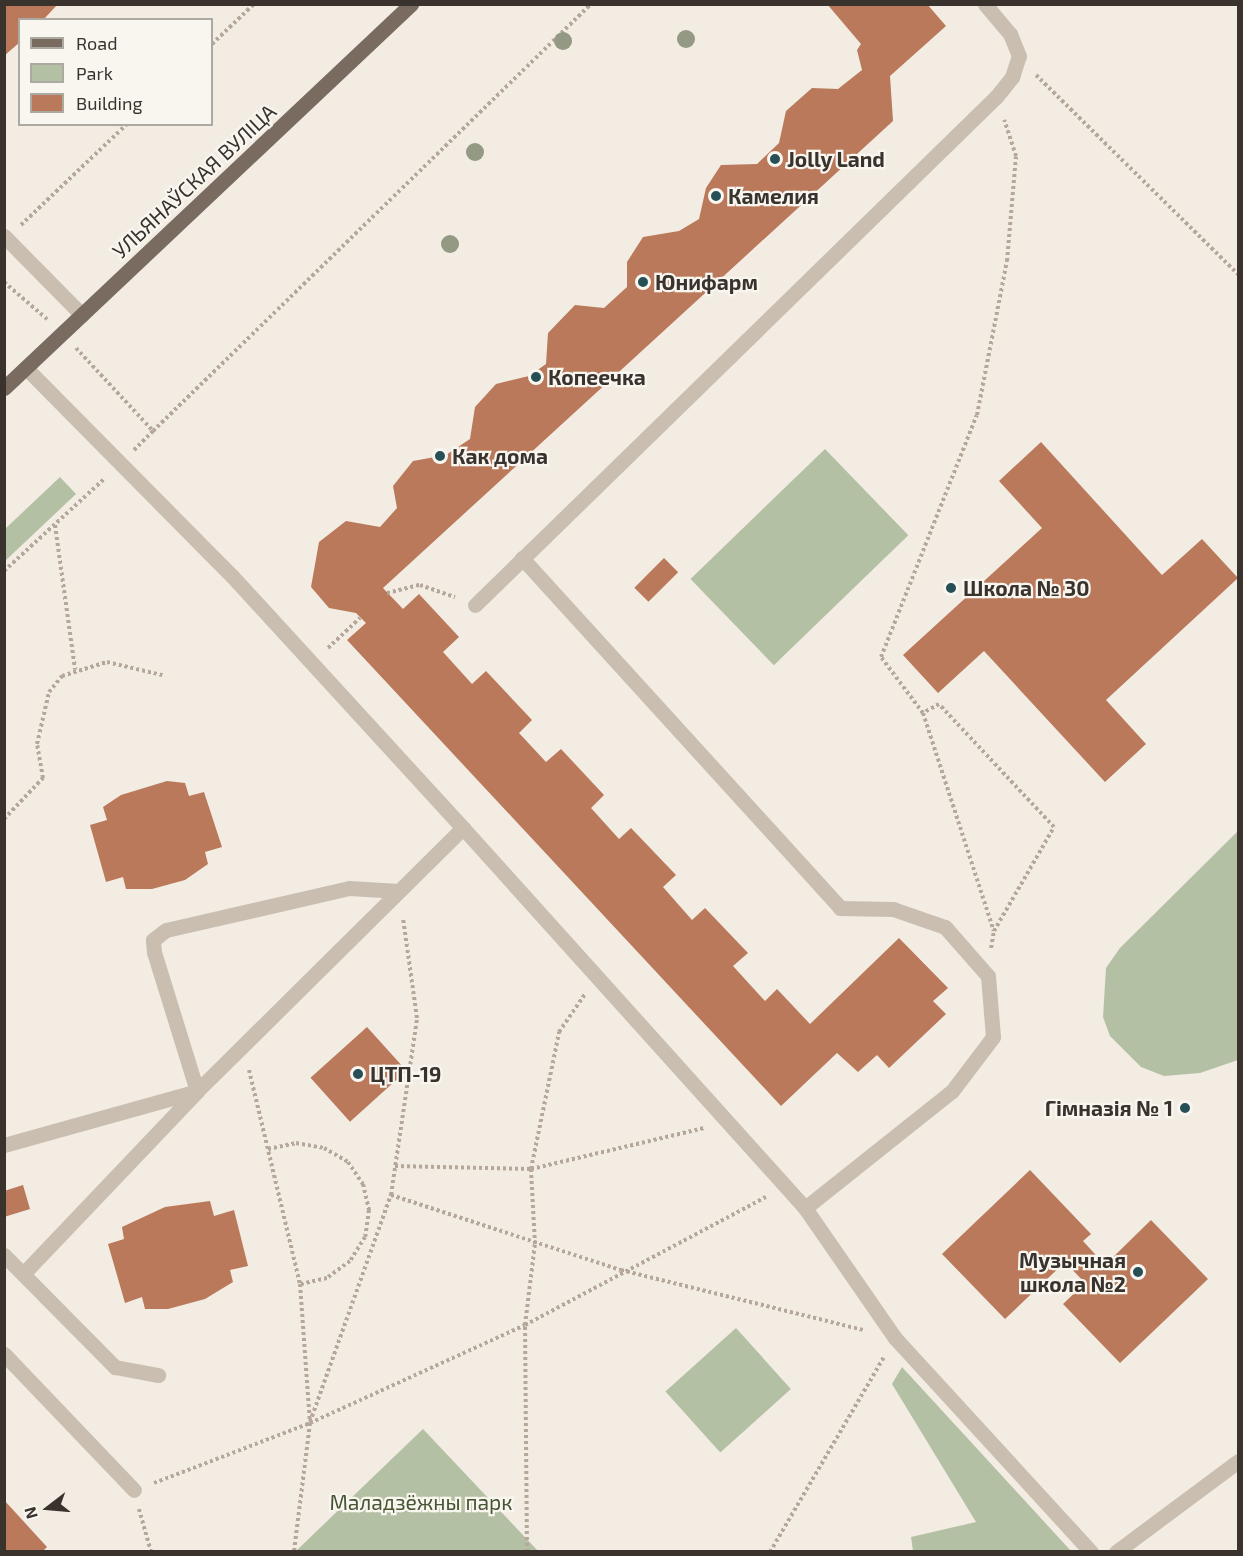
<!DOCTYPE html>
<html>
<head>
<meta charset="utf-8">
<style>
  body { margin:0 }
  #map { position:relative; width:1243px; height:1556px; overflow:hidden; background:#f2ece3; font-family:"Exo 2",sans-serif }
  div>[style] { position:absolute }
  .green>* { inset:0; background:#b4c0a4; transform-origin:0 0 }
  .building>* { inset:0; background:#b9795a; transform-origin:0 0 }
  .path>* { height:4px; margin-top:-2px; transform-origin:0; background:repeating-linear-gradient(90deg,#b5a89a 0 3px,transparent 0 6px) }
  .minor>* { height:15px; margin:-7.5px; padding:0 7.5px; transform-origin:7.5px; border-radius:7.5px; background:#c9beb0 }
  .major>* { height:15px; margin:-7.5px; padding:0 7.5px; transform-origin:7.5px; border-radius:7.5px; background:#796b60 }
  .trees>* { width:18px; height:18px; margin:-9px; border-radius:50%; background:#939982 }
  .dots>* { width:16px; height:16px; translate:-50% -50%; box-sizing:border-box; border:3px solid #f9f6f0; border-radius:50% }
  span { translate:-50% -50%; white-space:nowrap; text-align:center; line-height:1.15; -webkit-text-stroke:4.5px #f9f6f0; paint-order:stroke }
  .poi-label { font-size:21px; color:#39322d; font-weight:700 }
  .left { translate:0 -50%; text-align:left }
  .right { translate:-100% -50%; text-align:right }
  .street-label { font-size:21px; color:#39322d }
  .park-label { font-size:21px; color:#465533 }
  .frame { position:absolute; inset:0; border:6px solid #39322d; pointer-events:none }
  .legend { position:absolute; left:18px; top:18px; width:195px; height:108px; box-sizing:border-box; background:#f9f6f0; border:2px solid #aca8a2; margin:0; padding:8px 10px; list-style:none; font-size:18px; color:#39322d }
  .legend li { display:flex; align-items:center; gap:12px; height:30px }
  .legend b { width:30px; border:2px solid #aca8a2 }
  .north { position:absolute; left:18px; top:1478px; width:60px; height:60px; -webkit-text-stroke:4px #f9f6f0; paint-order:stroke; rotate:254deg; font-size:16px; font-weight:700; line-height:24px; text-align:center; color:#39322d }
  .north::after { content:''; display:block; margin:auto; width:21px; height:27px; background:#39322d; clip-path:polygon(50% 0,100% 100%,50% 72%,0 100%) }
</style>
</head>
<body>
<div id="map">
  <div class="green">
    <div style="left:825px;top:449px;width:120px;height:187px;rotate:46deg"></div>
    <div style="clip-path:polygon(60px 477px,76px 494px,5px 561px,5px 529px)"></div>
    <div style="clip-path:polygon(1238px 831px,1238px 1060px,1200px 1073px,1164px 1076px,1141px 1067px,1110px 1036px,1103px 1017px,1106px 968px,1120px 948px)"></div>
    <div style="left:736px;top:1328px;width:82px;height:95px;rotate:48deg"></div>
    <div style="clip-path:polygon(902px 1367px,1071px 1551px,913px 1551px,911px 1537px,976px 1522px,892px 1384px)"></div>
    <div style="clip-path:polygon(423px 1429px,538px 1551px,296px 1551px)"></div>
  </div>
  <div class="building">
    <div style="clip-path:polygon(4px 4px,58px 4px,43px 20px,20px 20px,20px 42px,4px 56px)"></div>
    <div style="clip-path:polygon(827px 4px,927px 4px,946px 26px,890px 76px,893px 121px,383px 588px,403px 609px,419px 594px,459px 637px,443px 652px,472px 684px,486px 671px,532px 720px,519px 733px,546px 762px,561px 749px,604px 795px,591px 808px,619px 839px,631px 828px,676px 875px,663px 887px,692px 920px,705px 908px,748px 953px,733px 966px,765px 1001px,777px 989px,810px 1024px,899px 938px,948px 988px,933px 1001px,946px 1014px,889px 1068px,877px 1055px,858px 1072px,837px 1053px,781px 1106px,347px 640px,366px 623px,356px 613px,329px 608px,311px 587px,319px 542px,346px 521px,380px 527px,397px 508px,393px 486px,413px 461px,446px 455px,470px 439px,475px 407px,496px 384px,529px 376px,546px 364px,548px 333px,575px 305px,604px 308px,627px 287px,627px 262px,643px 237px,679px 231px,699px 219px,706px 188px,721px 165px,757px 164px,779px 143px,786px 111px,812px 88px,838px 89px,862px 70px,857px 50px,861px 44px)"></div>
    <div style="clip-path:polygon(1041px 442px,1162px 575px,1202px 539px,1238px 578px,1106px 700px,1146px 744px,1105px 782px,984px 651px,938px 693px,903px 655px,1042px 528px,999px 481px)"></div>
    <div style="left:664px;top:558px;width:20px;height:42px;rotate:45deg"></div>
    <div style="clip-path:polygon(167px 781px,185px 783px,189px 796px,204px 792px,222px 847px,205px 852px,208px 864px,185px 880px,152px 889px,126px 889px,123px 877px,106px 882px,90px 825px,107px 820px,103px 807px,121px 795px)"></div>
    <div style="left:367px;top:1027px;width:59px;height:76px;rotate:48deg"></div>
    <div style="clip-path:polygon(1030px 1170px,1091px 1234px,1083px 1241px,1105px 1265px,1151px 1220px,1208px 1279px,1120px 1363px,1063px 1304px,1085px 1283px,1065px 1262px,1005px 1319px,942px 1254px)"></div>
    <div style="clip-path:polygon(23px 1185px,30px 1209px,4px 1217px,4px 1191px)"></div>
    <div style="clip-path:polygon(210px 1201px,214px 1216px,234px 1210px,248px 1266px,230px 1270px,233px 1282px,205px 1299px,168px 1309px,145px 1309px,142px 1297px,125px 1303px,108px 1244px,124px 1239px,122px 1227px,165px 1207px)"></div>
    <div style="clip-path:polygon(4px 1500px,47px 1547px,42px 1552px,4px 1552px)"></div>
  </div>
  <div class="path">
    <div style="left:212px;top:44px;width:58px;rotate:-43.6deg"></div>
    <div style="left:1036px;top:75px;width:284px;rotate:44.6deg"></div>
    <div style="left:21px;top:225px;width:146px;rotate:-43.6deg"></div>
    <div style="left:4px;top:282px;width:57px;rotate:40.7deg"></div>
    <div style="left:76px;top:348px;width:113px;rotate:47.1deg"></div>
    <div style="left:153px;top:431px;width:612px;rotate:-44.27deg"></div>
    <div style="left:134px;top:450px;width:27px;rotate:-45deg"></div>
    <div style="left:55px;top:525px;width:146px;rotate:82.1deg"></div>
    <div style="left:4px;top:571px;width:137px;rotate:-42.6deg"></div>
    <div style="left:387px;top:593px;width:34px;rotate:-14deg"></div>
    <div style="left:420px;top:585px;width:37px;rotate:19deg"></div>
    <div style="left:328px;top:648px;width:44px;rotate:-43.2deg"></div>
    <div style="left:923px;top:713px;width:70px;rotate:-126.9deg"></div>
    <div style="left:881px;top:657px;width:260px;rotate:-68.4deg"></div>
    <div style="left:977px;top:415px;width:157px;rotate:-79deg"></div>
    <div style="left:1007px;top:261px;width:105px;rotate:-85.1deg"></div>
    <div style="left:1016px;top:156px;width:38px;rotate:-108deg"></div>
    <div style="left:4px;top:819px;width:57px;rotate:-46.4deg"></div>
    <div style="left:43px;top:778px;width:35px;rotate:-100deg"></div>
    <div style="left:37px;top:744px;width:53px;rotate:-77deg"></div>
    <div style="left:49px;top:692px;width:21px;rotate:-51deg"></div>
    <div style="left:62px;top:676px;width:47px;rotate:-17.3deg"></div>
    <div style="left:107px;top:662px;width:57px;rotate:13.3deg"></div>
    <div style="left:991px;top:948px;width:17px;rotate:-80deg"></div>
    <div style="left:994px;top:931px;width:120px;rotate:-60deg"></div>
    <div style="left:1054px;top:827px;width:168px;rotate:-133.1deg"></div>
    <div style="left:939px;top:704px;width:18px;rotate:151deg"></div>
    <div style="left:923px;top:713px;width:229px;rotate:72deg"></div>
    <div style="left:249px;top:1070px;width:220px;rotate:76.6deg"></div>
    <div style="left:300px;top:1284px;width:139px;rotate:85.9deg"></div>
    <div style="left:310px;top:1423px;width:130px;rotate:97.1deg"></div>
    <div style="left:268px;top:1149px;width:29px;rotate:-12deg"></div>
    <div style="left:296px;top:1143px;width:28px;rotate:10deg"></div>
    <div style="left:324px;top:1148px;width:28px;rotate:30deg"></div>
    <div style="left:348px;top:1162px;width:27px;rotate:56deg"></div>
    <div style="left:363px;top:1184px;width:27px;rotate:77deg"></div>
    <div style="left:369px;top:1210px;width:27px;rotate:98deg"></div>
    <div style="left:365px;top:1237px;width:28px;rotate:122deg"></div>
    <div style="left:350px;top:1261px;width:29px;rotate:144deg"></div>
    <div style="left:327px;top:1278px;width:28px;rotate:167deg"></div>
    <div style="left:395px;top:1166px;width:136px;rotate:1.3deg"></div>
    <div style="left:531px;top:1169px;width:178px;rotate:-13.3deg"></div>
    <div style="left:391px;top:1195px;width:242px;rotate:18.1deg"></div>
    <div style="left:621px;top:1270px;width:249px;rotate:13.9deg"></div>
    <div style="left:310px;top:1422px;width:241px;rotate:-70.4deg"></div>
    <div style="left:391px;top:1195px;width:179px;rotate:-81.6deg"></div>
    <div style="left:417px;top:1018px;width:101px;rotate:-98deg"></div>
    <div style="left:154px;top:1483px;width:167px;rotate:-21deg"></div>
    <div style="left:310px;top:1423px;width:236px;rotate:-24.5deg"></div>
    <div style="left:525px;top:1325px;width:273px;rotate:-28deg"></div>
    <div style="left:139px;top:1509px;width:45px;rotate:74.4deg"></div>
    <div style="left:527px;top:1552px;width:227px;rotate:-90.5deg"></div>
    <div style="left:525px;top:1325px;width:82px;rotate:-83deg"></div>
    <div style="left:535px;top:1244px;width:75px;rotate:-93.1deg"></div>
    <div style="left:531px;top:1169px;width:140px;rotate:-78.4deg"></div>
    <div style="left:559px;top:1032px;width:46px;rotate:-55.6deg"></div>
    <div style="left:770px;top:1552px;width:226px;rotate:-59.7deg"></div>
  </div>
  <div class="minor">
    <div style="left:4px;top:236px;width:111px;rotate:45.4deg"></div>
    <div style="left:26px;top:368px;width:293px;rotate:45.3deg"></div>
    <div style="left:232px;top:576px;width:342px;rotate:47.5deg"></div>
    <div style="left:463px;top:828px;width:511px;rotate:48.01deg"></div>
    <div style="left:805px;top:1208px;width:158px;rotate:55.3deg"></div>
    <div style="left:895px;top:1338px;width:290px;rotate:47.5deg"></div>
    <div style="left:522px;top:558px;width:473px;rotate:47.7deg"></div>
    <div style="left:840px;top:908px;width:53px;rotate:1.1deg"></div>
    <div style="left:893px;top:909px;width:55px;rotate:19.1deg"></div>
    <div style="left:945px;top:927px;width:65px;rotate:48.7deg"></div>
    <div style="left:988px;top:976px;width:61px;rotate:85.3deg"></div>
    <div style="left:993px;top:1037px;width:68px;rotate:127.2deg"></div>
    <div style="left:952px;top:1091px;width:188px;rotate:141.5deg"></div>
    <div style="left:475px;top:605px;width:728px;rotate:-44.28deg"></div>
    <div style="left:996px;top:97px;width:26px;rotate:-51deg"></div>
    <div style="left:1012px;top:77px;width:22px;rotate:-72deg"></div>
    <div style="left:1019px;top:56px;width:24px;rotate:-112deg"></div>
    <div style="left:1010px;top:34px;width:39px;rotate:-130deg"></div>
    <div style="left:4px;top:1145px;width:200px;rotate:-15.6deg"></div>
    <div style="left:197px;top:1091px;width:145px;rotate:-107.2deg"></div>
    <div style="left:154px;top:952px;width:12px;rotate:-95deg"></div>
    <div style="left:153px;top:940px;width:16px;rotate:-38deg"></div>
    <div style="left:166px;top:930px;width:188px;rotate:-12.9deg"></div>
    <div style="left:349px;top:888px;width:50px;rotate:3.4deg"></div>
    <div style="left:4px;top:1255px;width:158px;rotate:45.3deg"></div>
    <div style="left:115px;top:1367px;width:44px;rotate:10.5deg"></div>
    <div style="left:23px;top:1274px;width:253px;rotate:-46.4deg"></div>
    <div style="left:197px;top:1091px;width:374px;rotate:-44.7deg"></div>
    <div style="left:4px;top:1354px;width:188px;rotate:46.3deg"></div>
    <div style="left:1116px;top:1552px;width:152px;rotate:-36.7deg"></div>
  </div>
  <div class="major">
    <div style="left:4px;top:388px;width:560px;rotate:-43.33deg"></div>
  </div>
  <div class="trees">
    <div style="left:686px;top:39px"></div>
    <div style="left:563px;top:41px"></div>
    <div style="left:475px;top:152px"></div>
    <div style="left:450px;top:244px"></div>
  </div>
  <div class="dots">
    <div style="left:775px;top:159px;background:#274f56"></div>
    <div style="left:716px;top:196px;background:#274f56"></div>
    <div style="left:643px;top:282px;background:#274f56"></div>
    <div style="left:536px;top:377px;background:#274f56"></div>
    <div style="left:440px;top:456px;background:#274f56"></div>
    <div style="left:951px;top:588px;background:#274f56"></div>
    <div style="left:358px;top:1074px;background:#274f56"></div>
    <div style="left:1185px;top:1108px;background:#274f56"></div>
    <div style="left:1138px;top:1272px;background:#274f56"></div>
  </div>
  <div class="poi-label">
    <span class="left" style="left:787px;top:159px">Jolly Land</span>
    <span class="left" style="left:728px;top:196px">Камелия</span>
    <span class="left" style="left:655px;top:282px">Юнифарм</span>
    <span class="left" style="left:548px;top:377px">Копеечка</span>
    <span class="left" style="left:452px;top:456px">Как дома</span>
    <span class="left" style="left:963px;top:588px">Школа № 30</span>
    <span class="left" style="left:370px;top:1074px">ЦТП-19</span>
    <span class="right" style="left:1173px;top:1108px">Гімназія № 1</span>
    <span class="right" style="left:1126px;top:1272px">Музычная<br>школа №2</span>
  </div>
  <div class="street-label">
    <span style="left:194px;top:181px;rotate:-43deg">УЛЬЯНАЎСКАЯ ВУЛІЦА</span>
  </div>
  <div class="park-label">
    <span style="left:421px;top:1502px">Маладзёжны парк</span>
  </div>
  <div class="frame"></div>
  <ul class="legend">
  <li><b style="height:8px;background:#796b60"></b>Road</li>
  <li><b style="height:16px;background:#b4c0a4"></b>Park</li>
  <li><b style="height:16px;background:#b9795a"></b>Building</li>
  </ul>
  <div class="north">N</div>
</div>
</body>
</html>
